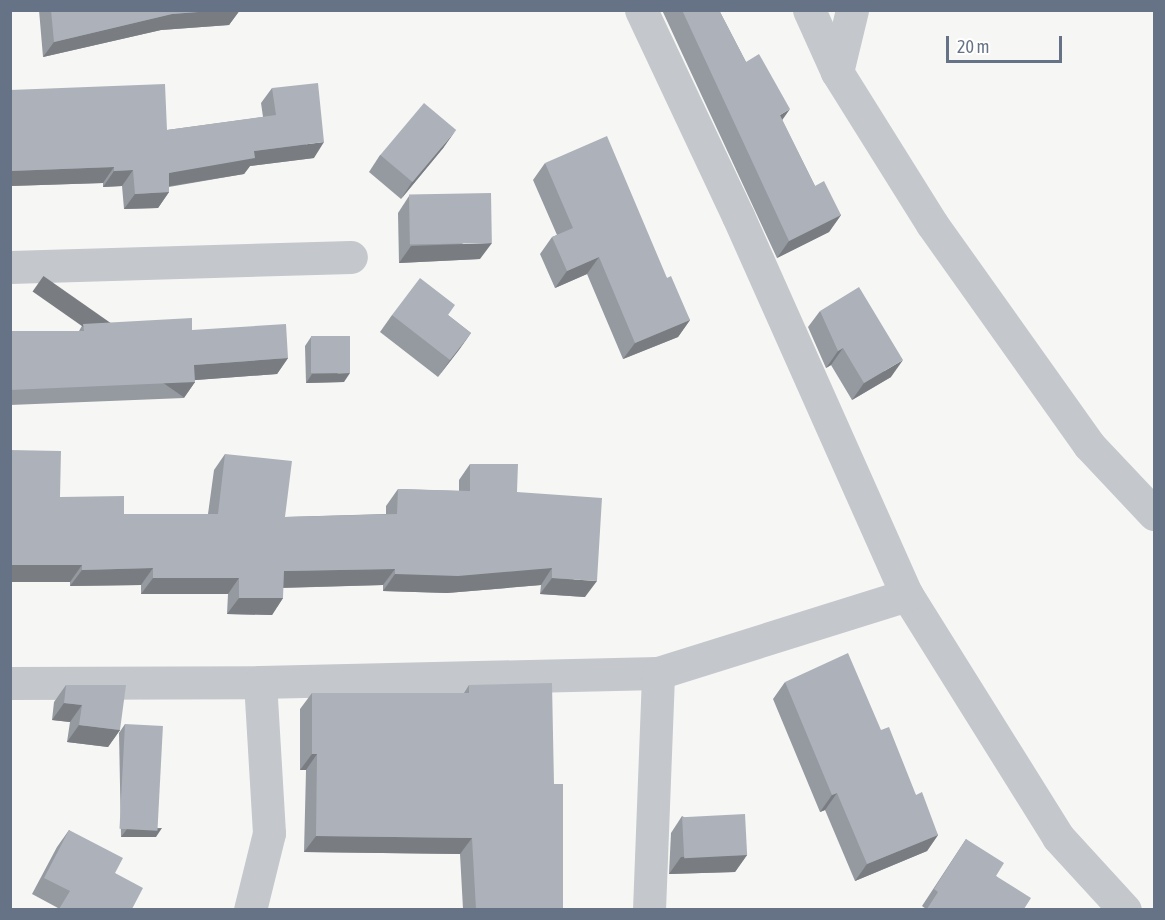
<!DOCTYPE html>
<html>
<head>
<meta charset="utf-8">
<style>
  body { margin:0 }
  #map { position:relative; width:1165px; height:920px; overflow:hidden; background:#f6f7f4; font-family:"Asap Condensed",sans-serif }
  div>[style] { position:absolute }
  .street>* { height:33px; margin:-16.5px; padding:0 16.5px; transform-origin:16.5px; border-radius:16.5px; background:#c4c7cb }
  .wall>* { inset:0; background:#9599a0 }
  .shaded-wall>* { inset:0; background:#797d82; transform-origin:0 0 }
  .building>* { inset:0; background:#adb2ba; transform-origin:0 0 }
  span { translate:-50% -50%; white-space:nowrap; text-align:center; line-height:1.15; -webkit-text-stroke:6px #fff; paint-order:stroke }
  .frame { position:absolute; inset:0; border:12px solid #667285; pointer-events:none }
  .scale { position:absolute; left:946px; top:36px; width:116px; height:27px; box-sizing:border-box; border:3px solid #667285; border-top:0; padding-left:8px; font-size:18px; line-height:21px; white-space:nowrap; color:#667285; -webkit-text-stroke:4px #fff; paint-order:stroke }
</style>
</head>
<body>
<div id="map">
  <div class="street">
    <div style="left:641px;top:10px;width:228px;rotate:64.8deg"></div>
    <div style="left:738px;top:216px;width:415px;rotate:66deg"></div>
    <div style="left:907px;top:595px;width:285px;rotate:58deg"></div>
    <div style="left:1058px;top:837px;width:99px;rotate:47.5deg"></div>
    <div style="left:809px;top:10px;width:68px;rotate:65.7deg"></div>
    <div style="left:837px;top:72px;width:179px;rotate:58deg"></div>
    <div style="left:932px;top:224px;width:271px;rotate:54.6deg"></div>
    <div style="left:1089px;top:445px;width:95px;rotate:46.7deg"></div>
    <div style="left:837px;top:72px;width:64px;rotate:-76.4deg"></div>
    <div style="left:10px;top:267px;width:341px;rotate:-1.7deg"></div>
    <div style="left:10px;top:683px;width:250px;rotate:-0.2deg"></div>
    <div style="left:260px;top:682px;width:398px;rotate:-1.3deg"></div>
    <div style="left:250px;top:910px;width:79px;rotate:-76.1deg"></div>
    <div style="left:269px;top:833px;width:151px;rotate:-93.4deg"></div>
    <div style="left:649px;top:910px;width:237px;rotate:-87.8deg"></div>
    <div style="left:658px;top:673px;width:261px;rotate:-17.4deg"></div>
  </div>
  <div class="wall">
    <div style="clip-path:polygon(39px 10px,240px 10px,229px 25px,161px 30px,43px 57px)"></div>
    <div style="clip-path:polygon(662px 10px,719px 10px,746px 62px,782px 120px,815px 186px,841px 215px,829px 232px,777px 258px)"></div>
    <div style="clip-path:polygon(272px 88px,314px 158px,250px 166px,244px 174px,169px 187px,169px 192px,158px 208px,124px 209px,122px 186px,103px 187px,103px 183px,10px 186px,10px 90px,167px 130px,263px 117px,261px 103px)"></div>
    <div style="clip-path:polygon(444px 147px,401px 199px,369px 172px,380px 155px)"></div>
    <div style="clip-path:polygon(545px 163px,667px 278px,690px 320px,678px 337px,623px 359px,587px 274px,555px 288px,540px 254px,552px 237px,557px 235px,533px 180px)"></div>
    <div style="clip-path:polygon(409px 196px,480px 259px,399px 263px,398px 213px)"></div>
    <div style="clip-path:polygon(820px 311px,891px 377px,852px 400px,831px 365px,826px 368px,808px 327px)"></div>
    <div style="clip-path:polygon(392px 315px,448px 315px,471px 333px,438px 377px,380px 332px)"></div>
    <div style="clip-path:polygon(83px 324px,192px 330px,288px 358px,277px 374px,195px 380px,195px 382px,184px 398px,10px 405px,10px 331px,79px 331px)"></div>
    <div style="clip-path:polygon(311px 337px,344px 382px,306px 383px,305px 346px)"></div>
    <div style="clip-path:polygon(225px 454px,285px 517px,386px 514px,386px 506px,398px 489px,459px 491px,459px 480px,470px 464px,517px 492px,585px 597px,540px 594px,541px 585px,447px 593px,383px 591px,383px 585px,283px 588px,283px 598px,272px 615px,227px 614px,228px 594px,141px 594px,141px 585px,70px 586px,70px 582px,10px 582px,60px 497px,124px 514px,208px 514px,214px 470px)"></div>
    <div style="clip-path:polygon(785px 682px,916px 795px,938px 835px,927px 851px,855px 881px,825px 810px,820px 812px,773px 699px)"></div>
    <div style="clip-path:polygon(66px 685px,120px 730px,108px 747px,67px 742px,70px 722px,52px 720px,54px 702px)"></div>
    <div style="clip-path:polygon(469px 685px,554px 784px,563px 909px,463px 909px,460px 854px,304px 852px,306px 770px,300px 770px,300px 709px,312px 693px,464px 693px)"></div>
    <div style="clip-path:polygon(125px 724px,156px 837px,121px 837px,119px 733px)"></div>
    <div style="clip-path:polygon(682px 816px,747px 855px,735px 872px,669px 874px,671px 833px)"></div>
    <div style="clip-path:polygon(69px 830px,115px 873px,132px 909px,57px 909px,58px 908px,32px 894px,57px 847px)"></div>
    <div style="clip-path:polygon(966px 839px,996px 876px,1024px 909px,926px 909px,922px 906px)"></div>
  </div>
  <div class="shaded-wall">
    <div style="clip-path:polygon(224px 10px,240px 10px,229px 25px,161px 30px,43px 57px,54px 42px,172px 14px)"></div>
    <div style="clip-path:polygon(790px 109px,778px 126px,780px 115px)"></div>
    <div style="clip-path:polygon(456px 130px,444px 147px,401px 199px,412px 182px)"></div>
    <div style="clip-path:polygon(324px 142px,314px 158px,250px 166px,244px 174px,158px 188px,169px 173px,254px 151px)"></div>
    <div style="clip-path:polygon(114px 167px,103px 183px,10px 186px,10px 171px)"></div>
    <div style="clip-path:polygon(133px 170px,122px 186px,103px 187px,114px 171px)"></div>
    <div style="clip-path:polygon(169px 192px,158px 208px,124px 209px,135px 194px)"></div>
    <div style="clip-path:polygon(841px 215px,829px 232px,777px 258px,789px 241px)"></div>
    <div style="clip-path:polygon(492px 243px,480px 259px,399px 263px,411px 246px)"></div>
    <div style="clip-path:polygon(599px 257px,587px 274px,555px 288px,567px 271px)"></div>
    <div style="clip-path:polygon(690px 320px,678px 337px,623px 359px,635px 343px)"></div>
    <div style="clip-path:polygon(471px 333px,459px 350px,438px 377px,450px 360px)"></div>
    <div style="clip-path:polygon(843px 348px,831px 365px,826px 368px,838px 351px)"></div>
    <div style="clip-path:polygon(288px 358px,277px 374px,183px 381px,194px 365px)"></div>
    <div style="clip-path:polygon(903px 360px,891px 377px,852px 400px,864px 383px)"></div>
    <div style="clip-path:polygon(350px 373px,344px 382px,306px 383px,312px 374px)"></div>
    <div style="left:195px;top:382px;width:19px;height:185px;rotate:125deg"></div>
    <div style="clip-path:polygon(10px 565px,82px 565px,70px 582px,10px 582px)"></div>
    <div style="clip-path:polygon(153px 568px,141px 585px,70px 586px,82px 570px)"></div>
    <div style="clip-path:polygon(552px 568px,541px 585px,447px 593px,383px 591px,395px 574px)"></div>
    <div style="clip-path:polygon(395px 569px,383px 585px,272px 588px,284px 571px)"></div>
    <div style="clip-path:polygon(153px 578px,239px 578px,228px 594px,141px 594px)"></div>
    <div style="clip-path:polygon(552px 578px,597px 581px,585px 597px,540px 594px)"></div>
    <div style="clip-path:polygon(239px 598px,283px 598px,272px 615px,227px 614px)"></div>
    <div style="clip-path:polygon(64px 703px,82px 705px,70px 722px,52px 720px)"></div>
    <div style="clip-path:polygon(79px 725px,120px 730px,108px 747px,67px 742px)"></div>
    <div style="clip-path:polygon(312px 754px,317px 754px,306px 770px,300px 770px)"></div>
    <div style="clip-path:polygon(837px 793px,825px 810px,820px 812px,832px 795px)"></div>
    <div style="clip-path:polygon(162px 828px,156px 837px,121px 837px,127px 829px)"></div>
    <div style="clip-path:polygon(938px 835px,927px 851px,855px 881px,867px 864px)"></div>
    <div style="clip-path:polygon(316px 836px,472px 838px,460px 854px,304px 852px)"></div>
    <div style="clip-path:polygon(747px 855px,735px 872px,669px 874px,681px 857px)"></div>
  </div>
  <div class="building">
    <div style="clip-path:polygon(51px 10px,224px 10px,172px 14px,54px 42px)"></div>
    <div style="clip-path:polygon(682px 10px,719px 10px,746px 62px,759px 54px,790px 109px,780px 115px,815px 186px,824px 181px,841px 215px,789px 241px)"></div>
    <div style="clip-path:polygon(318px 83px,324px 142px,254px 151px,255px 158px,169px 173px,169px 192px,135px 194px,133px 170px,114px 171px,114px 167px,10px 171px,10px 90px,165px 84px,167px 130px,276px 115px,272px 88px)"></div>
    <div style="left:424px;top:103px;width:42px;height:68px;rotate:40deg"></div>
    <div style="clip-path:polygon(607px 136px,667px 278px,671px 276px,690px 320px,635px 343px,599px 257px,567px 271px,552px 237px,573px 228px,545px 163px)"></div>
    <div style="left:491px;top:193px;width:50px;height:82px;rotate:89deg"></div>
    <div style="clip-path:polygon(420px 278px,455px 305px,448px 315px,471px 333px,450px 360px,392px 315px)"></div>
    <div style="clip-path:polygon(859px 287px,903px 360px,864px 383px,843px 348px,838px 351px,820px 311px)"></div>
    <div style="clip-path:polygon(192px 318px,192px 330px,286px 324px,288px 358px,194px 365px,195px 382px,10px 390px,10px 331px,84px 331px,83px 324px)"></div>
    <div style="left:350px;top:336px;width:37px;height:39px;rotate:90deg"></div>
    <div style="clip-path:polygon(10px 450px,61px 451px,60px 497px,124px 496px,124px 514px,218px 514px,225px 454px,292px 461px,285px 517px,397px 514px,398px 489px,470px 491px,470px 464px,518px 464px,517px 492px,602px 498px,597px 581px,552px 578px,552px 568px,458px 576px,395px 574px,395px 569px,284px 571px,283px 598px,239px 598px,239px 578px,153px 578px,153px 568px,82px 570px,82px 565px,10px 565px)"></div>
    <div style="clip-path:polygon(848px 653px,881px 730px,889px 727px,916px 795px,922px 792px,938px 835px,867px 864px,837px 793px,832px 795px,785px 682px)"></div>
    <div style="clip-path:polygon(552px 683px,554px 784px,563px 784px,563px 909px,476px 909px,472px 838px,316px 836px,317px 754px,312px 754px,312px 693px,469px 693px,469px 685px)"></div>
    <div style="clip-path:polygon(66px 685px,126px 685px,120px 730px,79px 725px,82px 705px,64px 703px)"></div>
    <div style="left:125px;top:724px;width:38px;height:105px;rotate:3deg"></div>
    <div style="left:745px;top:814px;width:41px;height:63px;rotate:87deg"></div>
    <div style="clip-path:polygon(69px 830px,123px 858px,115px 873px,143px 888px,132px 909px,59px 909px,70px 891px,44px 878px)"></div>
    <div style="clip-path:polygon(966px 839px,1004px 863px,996px 876px,1031px 898px,1024px 909px,927px 909px,938px 892px,934px 889px)"></div>
  </div>
  <div class="frame"></div>
  <div class="scale">20 m</div>
</div>
</body>
</html>
